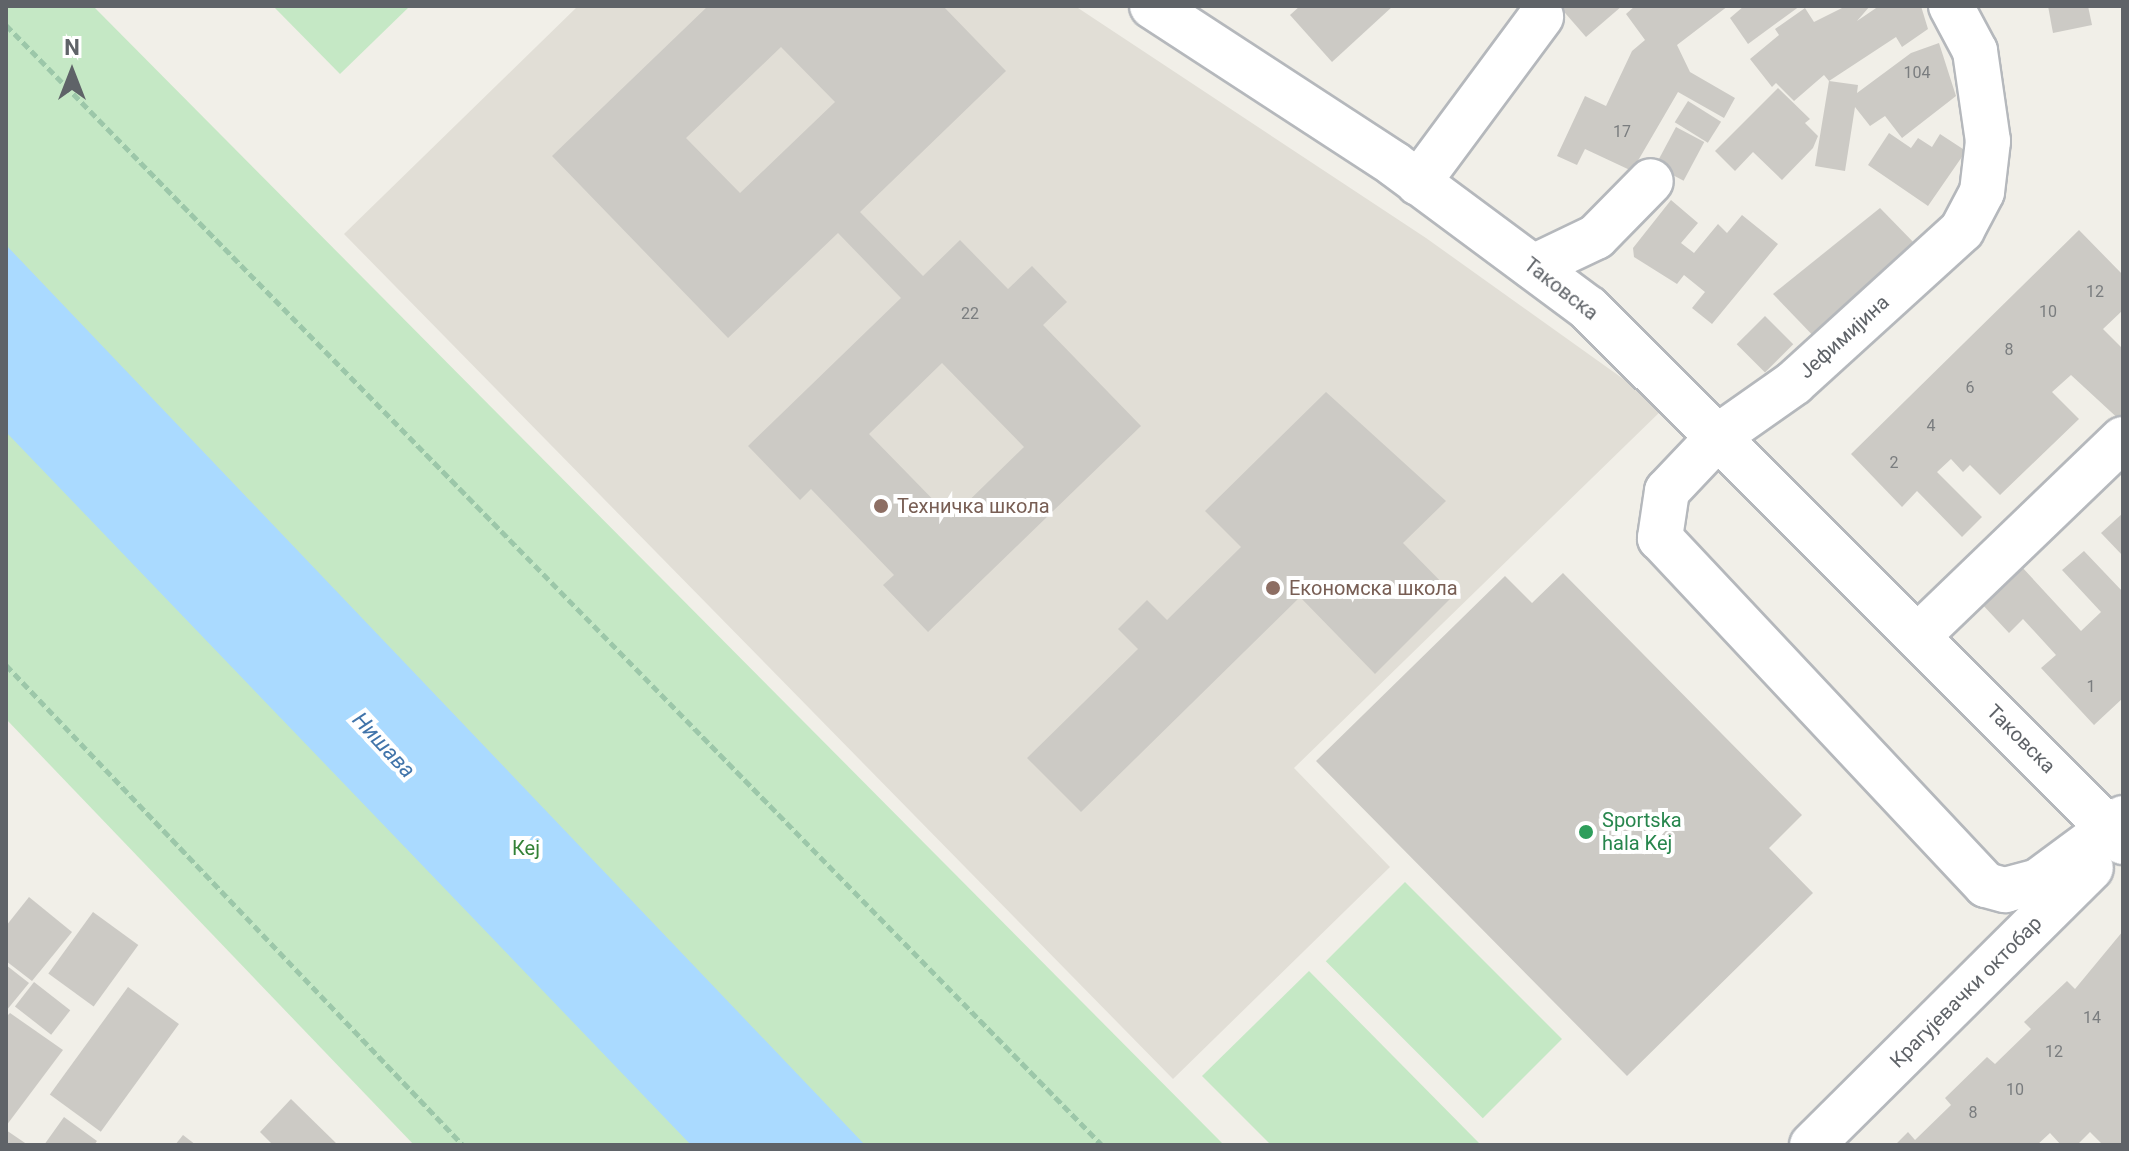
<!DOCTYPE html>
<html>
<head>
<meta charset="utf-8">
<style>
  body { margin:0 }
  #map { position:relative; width:2129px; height:1151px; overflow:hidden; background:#f1efe8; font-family:Roboto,sans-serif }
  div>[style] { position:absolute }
  .education>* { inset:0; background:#e1ded6 }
  .green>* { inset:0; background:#c5e8c5; transform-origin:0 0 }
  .water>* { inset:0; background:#aadaff }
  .building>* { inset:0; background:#cccac5; transform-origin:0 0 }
  .path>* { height:5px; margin-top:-2.5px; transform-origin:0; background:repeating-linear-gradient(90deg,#9cc7a9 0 8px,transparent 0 12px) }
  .roads { filter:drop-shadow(2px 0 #b5b8bc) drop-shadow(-2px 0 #b5b8bc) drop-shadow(0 2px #b5b8bc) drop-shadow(0 -2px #b5b8bc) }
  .minor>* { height:44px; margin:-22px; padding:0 22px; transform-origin:22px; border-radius:22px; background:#fff }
  .dots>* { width:22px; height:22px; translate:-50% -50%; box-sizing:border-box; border:4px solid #fff; border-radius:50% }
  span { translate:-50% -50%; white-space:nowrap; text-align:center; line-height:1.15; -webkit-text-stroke:8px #fff; paint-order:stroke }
  .number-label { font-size:16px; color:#7a7d7f }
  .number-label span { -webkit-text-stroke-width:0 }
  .street-label { font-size:20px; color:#5f6368 }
  .education-label { font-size:20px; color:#785e54 }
  .left { translate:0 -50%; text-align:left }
  .leisure-label { font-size:20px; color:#27864d }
  .park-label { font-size:20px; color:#348238 }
  .water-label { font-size:22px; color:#4174aa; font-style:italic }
  .frame { position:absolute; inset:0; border:8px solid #5f6368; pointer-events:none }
  .north { position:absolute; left:32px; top:32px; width:80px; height:80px; -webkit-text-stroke:6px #fff; paint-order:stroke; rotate:0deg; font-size:22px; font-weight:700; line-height:32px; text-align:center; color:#5f6368 }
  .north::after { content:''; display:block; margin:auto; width:28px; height:36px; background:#5f6368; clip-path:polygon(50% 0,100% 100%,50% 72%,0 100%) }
</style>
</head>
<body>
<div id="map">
  <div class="education">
    <div style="clip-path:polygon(578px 6px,1075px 6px,1426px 238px,1664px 408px,1294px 768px,1390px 867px,1173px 1079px,344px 234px)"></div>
  </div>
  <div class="green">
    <div style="clip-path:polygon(6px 6px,93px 6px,1224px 1145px,414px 1145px,6px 719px)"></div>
    <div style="clip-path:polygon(273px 6px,410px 6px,340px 74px)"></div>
    <div style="left:1405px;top:882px;width:222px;height:112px;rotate:45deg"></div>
    <div style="clip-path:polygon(1309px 971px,1481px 1145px,1271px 1145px,1202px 1076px)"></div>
  </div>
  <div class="water">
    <div style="clip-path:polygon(6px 245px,865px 1145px,691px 1145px,6px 432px)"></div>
  </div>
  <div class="building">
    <div style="clip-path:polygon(evenodd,708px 6px,943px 6px,1006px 71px,860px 212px,923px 276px,960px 240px,1008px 289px,1032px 266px,1067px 302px,1043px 325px,1141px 426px,928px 632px,883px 585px,894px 575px,811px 489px,800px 500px,748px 446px,901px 298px,838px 233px,728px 338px,552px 156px,708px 6px,781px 47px,835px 102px,740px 193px,686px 138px,781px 47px,708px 6px,942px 363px,1024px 447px,951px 518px,869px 434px,942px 363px)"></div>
    <div style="clip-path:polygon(1300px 6px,1393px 6px,1332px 62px,1290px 15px)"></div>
    <div style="clip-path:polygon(1559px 6px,1622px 6px,1586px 37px)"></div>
    <div style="clip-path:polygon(1635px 6px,1728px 6px,1677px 45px,1690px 72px,1735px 98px,1724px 118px,1678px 92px,1632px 171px,1585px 149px,1577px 165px,1557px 156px,1585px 96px,1606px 106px,1632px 51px,1645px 40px,1626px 14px)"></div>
    <div style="clip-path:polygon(1744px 6px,1800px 6px,1748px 44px,1730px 18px)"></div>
    <div style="clip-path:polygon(1846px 6px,1870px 6px,1857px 21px,1879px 6px,1921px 6px,1928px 29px,1902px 47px,1896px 37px,1829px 81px,1824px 75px,1794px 101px,1776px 83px,1772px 87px,1750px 59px,1779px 35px,1775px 29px,1805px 8px,1814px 22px)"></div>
    <div style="clip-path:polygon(2048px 6px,2088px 6px,2092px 25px,2053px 33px)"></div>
    <div style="clip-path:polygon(1939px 43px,1956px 96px,1902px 138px,1885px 116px,1870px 126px,1855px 107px,1845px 171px,1815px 166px,1829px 81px,1858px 85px,1857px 93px,1911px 53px)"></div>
    <div style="clip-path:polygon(1778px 88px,1810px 119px,1805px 123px,1818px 136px,1813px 148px,1782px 180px,1753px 152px,1735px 171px,1715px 151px)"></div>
    <div style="left:1688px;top:101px;width:39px;height:25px;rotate:32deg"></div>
    <div style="left:1676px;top:127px;width:32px;height:44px;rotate:28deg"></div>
    <div style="clip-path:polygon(1889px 133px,1911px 148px,1918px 138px,1932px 147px,1940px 134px,1966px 151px,1928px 206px,1868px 165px)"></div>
    <div style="clip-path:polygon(1671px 200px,1698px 223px,1681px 243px,1694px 253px,1718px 224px,1727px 233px,1742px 215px,1778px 244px,1712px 324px,1692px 308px,1705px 292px,1684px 275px,1677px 284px,1634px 257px,1633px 248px)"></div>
    <div style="clip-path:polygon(1880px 208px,1920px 249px,1821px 344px,1773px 294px)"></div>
    <div style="clip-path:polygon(2079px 230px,2123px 275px,2123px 310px,2103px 329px,2123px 349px,2123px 423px,2071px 375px,2052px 392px,2079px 419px,2000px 495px,1970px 465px,1963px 472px,1951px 459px,1937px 472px,1982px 517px,1962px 537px,1917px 491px,1902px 507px,1851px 454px)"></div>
    <div style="left:1765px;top:316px;width:40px;height:40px;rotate:45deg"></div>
    <div style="clip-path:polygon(1326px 392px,1446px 501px,1403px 543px,1454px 595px,1375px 674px,1300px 597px,1081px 812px,1027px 758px,1138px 649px,1118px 629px,1147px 600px,1167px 620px,1241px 547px,1205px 511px)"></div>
    <div style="clip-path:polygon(2123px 513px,2123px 556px,2101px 533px)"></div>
    <div style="clip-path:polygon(2084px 551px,2123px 592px,2123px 698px,2094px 725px,2041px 668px,2056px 655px,2023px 619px,2009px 633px,1981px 603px,2021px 566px,2081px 631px,2101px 612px,2062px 570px)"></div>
    <div style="clip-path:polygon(1563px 573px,1802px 815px,1769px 848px,1813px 893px,1627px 1076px,1316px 761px,1505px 576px,1532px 603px)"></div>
    <div style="clip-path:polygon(29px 897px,72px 932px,32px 981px,6px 961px,6px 926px)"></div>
    <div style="left:93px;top:912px;width:56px;height:76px;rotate:36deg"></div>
    <div style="clip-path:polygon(2123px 931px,2123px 1145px,2103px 1145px,2090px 1132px,2077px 1145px,2061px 1145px,2050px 1133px,2037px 1145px,1895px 1145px,1908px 1132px,1915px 1140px,1951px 1105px,1945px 1098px,1987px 1057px,1995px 1064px,2031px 1029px,2024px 1022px,2067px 981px,2075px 989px)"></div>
    <div style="clip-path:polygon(6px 965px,29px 983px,6px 1011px)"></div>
    <div style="left:34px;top:982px;width:46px;height:31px;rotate:38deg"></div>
    <div style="left:128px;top:987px;width:63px;height:133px;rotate:36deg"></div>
    <div style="clip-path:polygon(10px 1013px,63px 1050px,6px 1126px,6px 1017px)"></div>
    <div style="clip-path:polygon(291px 1099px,338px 1145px,273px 1145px,260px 1132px)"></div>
    <div style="clip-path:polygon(64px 1117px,97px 1141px,94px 1145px,44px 1145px)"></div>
    <div style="clip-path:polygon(6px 1130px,28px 1145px,6px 1145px)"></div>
    <div style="clip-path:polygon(183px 1135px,196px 1145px,175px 1145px)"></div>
  </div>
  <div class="path">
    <div style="left:6px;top:25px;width:1567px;rotate:45.62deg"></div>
    <div style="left:6px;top:665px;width:663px;rotate:46.41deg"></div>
  </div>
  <div class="roads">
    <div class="minor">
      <div style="left:1152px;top:6px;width:289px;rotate:33.1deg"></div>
      <div style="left:1394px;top:164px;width:242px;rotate:36.6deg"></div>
      <div style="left:1588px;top:308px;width:756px;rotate:44.95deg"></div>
      <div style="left:1951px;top:6px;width:51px;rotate:61.9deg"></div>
      <div style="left:1975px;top:51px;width:91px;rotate:81.8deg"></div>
      <div style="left:1988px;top:141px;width:51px;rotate:96.7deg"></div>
      <div style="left:1982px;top:192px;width:43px;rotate:117.8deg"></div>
      <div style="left:1962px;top:230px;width:227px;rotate:137.7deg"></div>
      <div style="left:1794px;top:383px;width:90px;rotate:144.9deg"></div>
      <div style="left:1720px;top:435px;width:77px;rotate:133.4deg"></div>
      <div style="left:1667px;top:491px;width:48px;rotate:98.5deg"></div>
      <div style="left:1660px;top:538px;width:476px;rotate:46.8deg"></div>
      <div style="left:1986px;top:885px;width:20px;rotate:15deg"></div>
      <div style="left:2005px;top:890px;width:34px;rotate:-15deg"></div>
      <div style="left:2038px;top:881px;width:106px;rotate:-36.5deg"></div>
      <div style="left:1418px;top:183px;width:207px;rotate:-53.5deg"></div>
      <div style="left:1533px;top:267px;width:70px;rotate:-25.5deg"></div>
      <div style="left:1596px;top:237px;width:78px;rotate:-45.5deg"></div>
      <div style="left:1918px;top:636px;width:284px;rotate:-43.9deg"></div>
      <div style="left:1812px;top:1145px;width:393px;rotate:-44.8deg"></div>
    </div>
  </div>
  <div class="dots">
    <div style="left:881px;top:506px;background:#8d6e63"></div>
    <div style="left:1273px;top:588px;background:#8d6e63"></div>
    <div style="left:1586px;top:832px;background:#2e9e5b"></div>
  </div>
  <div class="number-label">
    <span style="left:1917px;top:73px">104</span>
    <span style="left:1622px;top:132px">17</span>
    <span style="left:2095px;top:292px">12</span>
    <span style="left:2048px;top:312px">10</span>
    <span style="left:970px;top:314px">22</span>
    <span style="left:2009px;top:350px">8</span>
    <span style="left:1970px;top:388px">6</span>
    <span style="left:1931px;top:426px">4</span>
    <span style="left:1894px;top:463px">2</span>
    <span style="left:2091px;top:687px">1</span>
    <span style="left:2092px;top:1018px">14</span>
    <span style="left:2054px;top:1052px">12</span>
    <span style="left:2015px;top:1090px">10</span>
    <span style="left:1973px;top:1113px">8</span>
  </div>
  <div class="street-label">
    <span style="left:1561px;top:289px;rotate:38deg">Таковска</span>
    <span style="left:1844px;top:337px;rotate:-42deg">Јефимијина</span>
    <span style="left:2021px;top:739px;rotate:45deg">Таковска</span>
    <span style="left:1966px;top:992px;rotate:-45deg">Крагујевачки октобар</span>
  </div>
  <div class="education-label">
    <span class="left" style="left:897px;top:506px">Техничка школа</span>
    <span class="left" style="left:1289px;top:588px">Економска школа</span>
  </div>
  <div class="leisure-label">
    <span class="left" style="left:1602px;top:832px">Sportska<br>hala Kej</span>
  </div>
  <div class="park-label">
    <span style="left:526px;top:848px">Кеј</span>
  </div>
  <div class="water-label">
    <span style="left:384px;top:745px;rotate:47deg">Нишава</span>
  </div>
  <div class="frame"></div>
  <div class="north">N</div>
</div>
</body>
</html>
